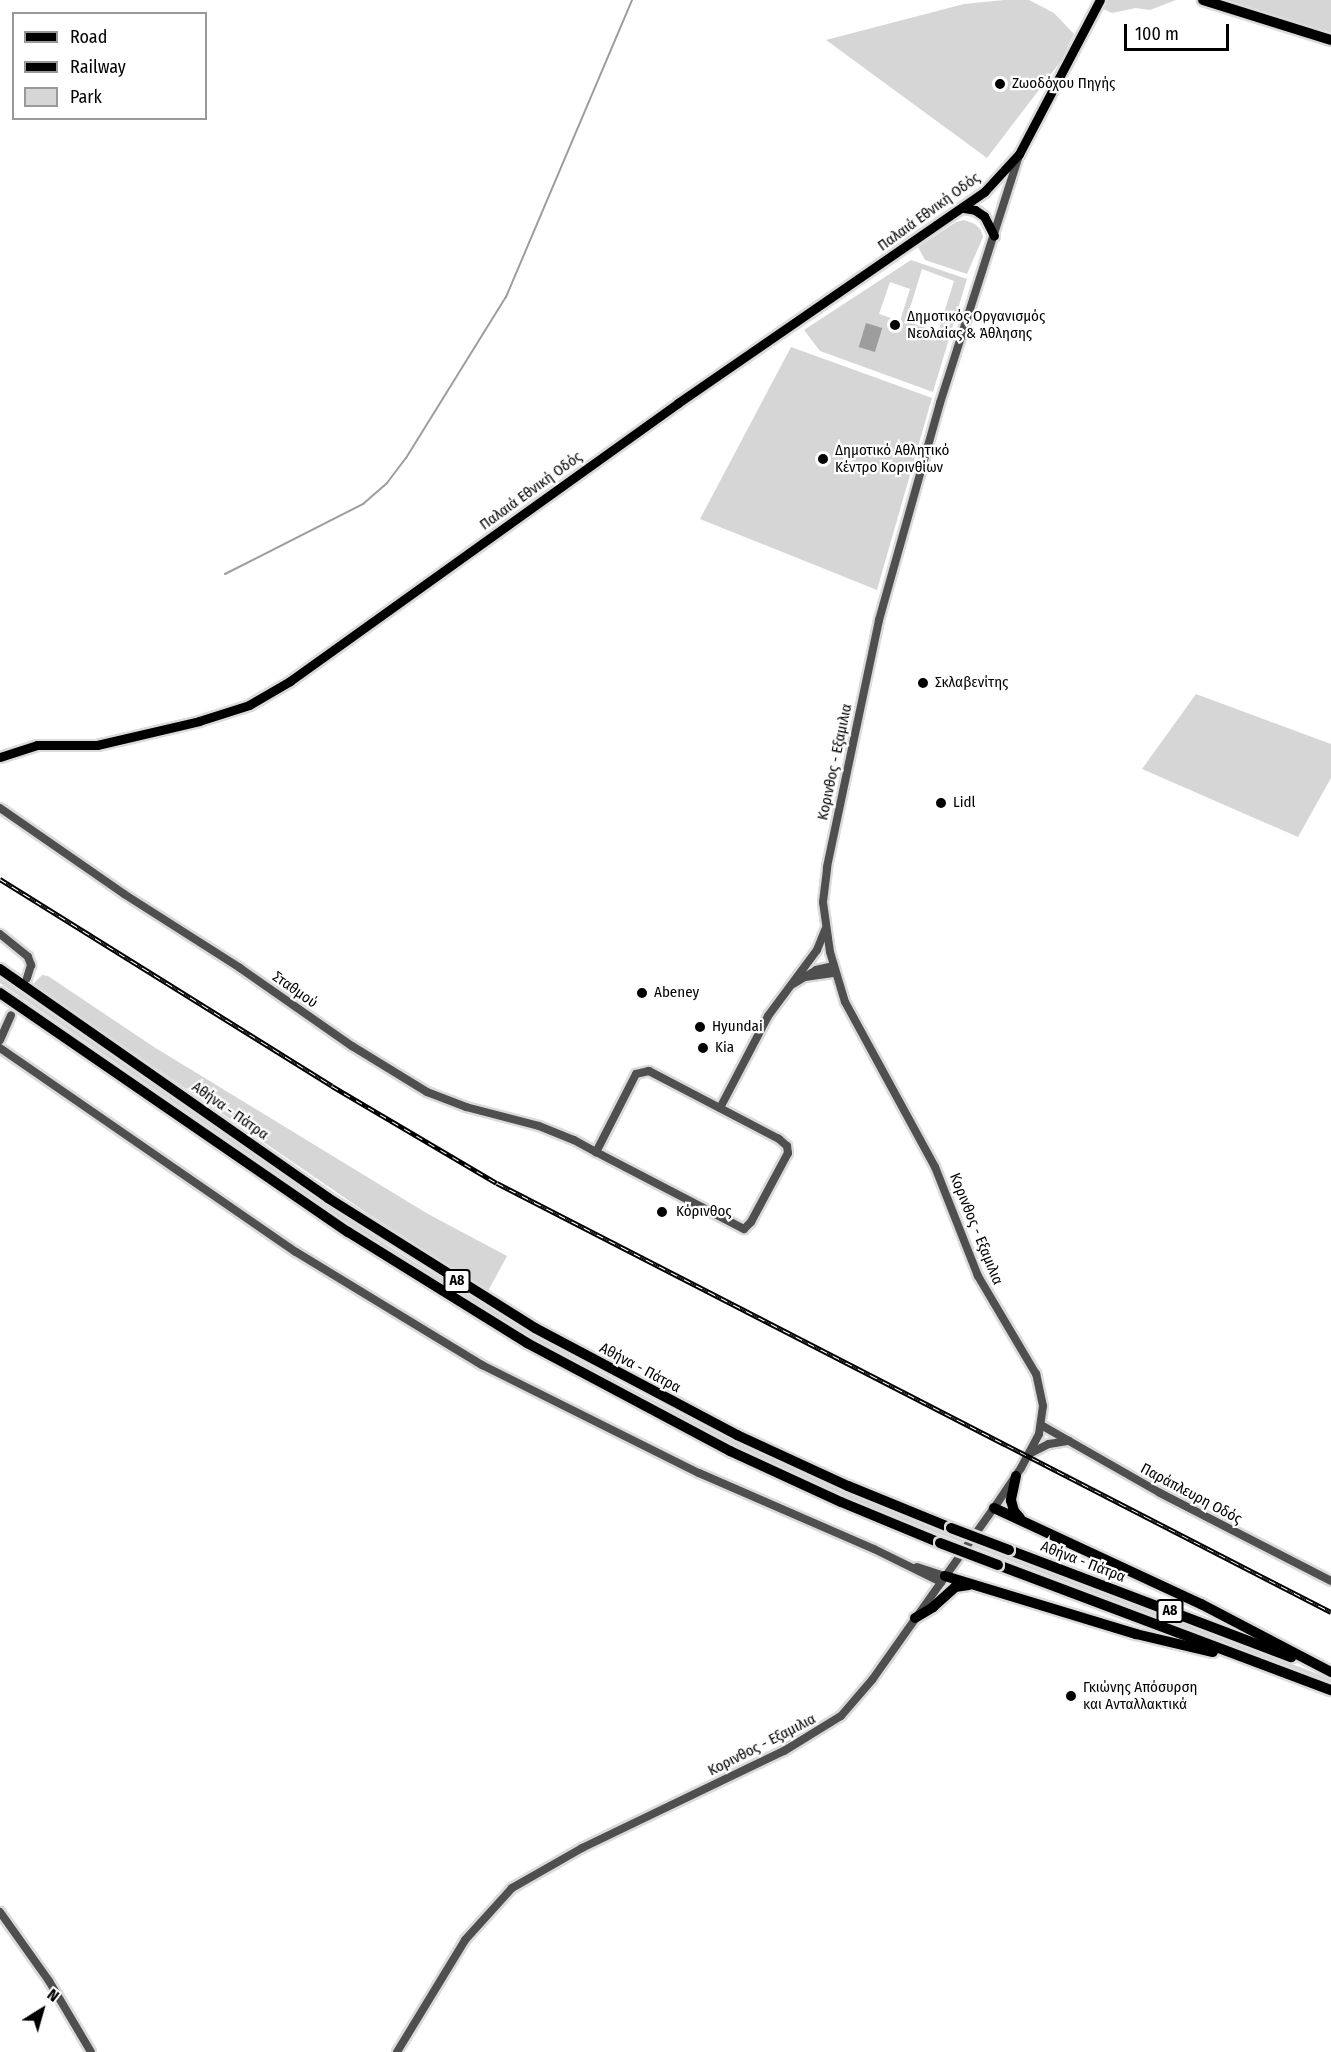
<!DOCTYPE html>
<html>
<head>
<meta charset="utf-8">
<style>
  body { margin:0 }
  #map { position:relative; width:1331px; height:2052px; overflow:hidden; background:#fff; font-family:"Fira Sans Condensed",sans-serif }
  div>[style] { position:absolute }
  .green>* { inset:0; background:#d6d6d6 }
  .water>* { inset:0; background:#9d9d9d; transform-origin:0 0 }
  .stream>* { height:2px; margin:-1px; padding:0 1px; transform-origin:1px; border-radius:1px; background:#9d9d9d }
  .minor-tunnel>* { height:8px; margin-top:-4px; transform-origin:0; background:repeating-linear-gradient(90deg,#d9d9d9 0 8px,transparent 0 12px) }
  .roads { filter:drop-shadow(2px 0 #dbdbdb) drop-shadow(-2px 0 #dbdbdb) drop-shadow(0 2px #dbdbdb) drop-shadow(0 -2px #dbdbdb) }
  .minor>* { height:8px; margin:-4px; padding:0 4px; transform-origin:4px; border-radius:4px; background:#4f4f4f }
  .major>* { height:9px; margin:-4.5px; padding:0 4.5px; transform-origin:4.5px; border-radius:4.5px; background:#000 }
  .highway>* { height:10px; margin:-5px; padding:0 5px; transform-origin:5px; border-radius:5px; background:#000 }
  .rail>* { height:4.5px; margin-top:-2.25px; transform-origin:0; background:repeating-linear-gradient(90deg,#fff 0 7px,#000 0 14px); box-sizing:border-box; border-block:2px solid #000 }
  .bridges { filter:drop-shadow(2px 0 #dbdbdb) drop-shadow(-2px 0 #dbdbdb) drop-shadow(0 2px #dbdbdb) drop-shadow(0 -2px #dbdbdb) }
  .highway-bridge>* { height:10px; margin:-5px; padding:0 5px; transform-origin:5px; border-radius:5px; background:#000 }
  .dots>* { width:16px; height:16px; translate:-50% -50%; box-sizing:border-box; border:3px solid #fff; border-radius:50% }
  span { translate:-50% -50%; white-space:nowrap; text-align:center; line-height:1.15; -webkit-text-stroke:4.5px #fff; paint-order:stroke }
  .shield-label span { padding:2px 4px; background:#fff; border:2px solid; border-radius:4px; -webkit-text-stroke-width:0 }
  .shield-label { font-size:14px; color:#000; font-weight:700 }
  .poi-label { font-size:15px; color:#000 }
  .left { translate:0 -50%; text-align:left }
  .street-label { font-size:15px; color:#000 }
  .legend { position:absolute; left:12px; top:12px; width:195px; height:108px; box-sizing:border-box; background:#fff; border:2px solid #999; margin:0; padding:8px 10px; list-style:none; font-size:18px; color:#000 }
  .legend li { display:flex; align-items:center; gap:12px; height:30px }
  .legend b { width:30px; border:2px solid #999 }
  .north { position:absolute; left:12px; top:1980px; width:60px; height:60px; -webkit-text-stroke:4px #fff; paint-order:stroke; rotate:37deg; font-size:16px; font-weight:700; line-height:24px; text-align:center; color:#000 }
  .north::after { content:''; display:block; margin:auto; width:21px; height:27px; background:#000; clip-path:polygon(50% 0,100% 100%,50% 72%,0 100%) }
  .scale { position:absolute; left:1124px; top:24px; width:105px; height:27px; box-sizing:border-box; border:3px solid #000; border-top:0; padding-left:8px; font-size:18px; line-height:21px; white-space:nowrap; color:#000; -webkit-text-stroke:4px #fff; paint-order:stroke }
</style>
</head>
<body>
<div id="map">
  <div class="green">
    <div style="clip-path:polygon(1004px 0,1029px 0,1054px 13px,1074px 34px,1061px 61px,987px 158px,826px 40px,964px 4px)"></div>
    <div style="clip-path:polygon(1104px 0,1176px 0,1150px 10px,1136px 8px,1112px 13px,1101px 8px)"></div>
    <div style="clip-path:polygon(1222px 0,1331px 0,1331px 33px,1281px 17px)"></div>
    <div style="clip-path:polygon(964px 220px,975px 224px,981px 230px,983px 237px,967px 274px,925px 260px,918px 247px,956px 222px)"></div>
    <div style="clip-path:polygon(evenodd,911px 260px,967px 279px,933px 392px,820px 351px,804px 330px,911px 260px,922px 269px,954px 281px,938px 332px,906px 321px,922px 269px,911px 260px,890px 282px,910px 289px,900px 321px,879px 314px,890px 282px)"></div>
    <div style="clip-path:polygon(791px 347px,932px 398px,877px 590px,700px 519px)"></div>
    <div style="clip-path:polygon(1196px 694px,1331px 744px,1331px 778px,1298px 837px,1142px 769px)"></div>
    <div style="clip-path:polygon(42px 975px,48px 976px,154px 1047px,428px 1214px,507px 1256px,488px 1291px,364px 1211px,33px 984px)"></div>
    <div style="clip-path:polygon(0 978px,390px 1247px,532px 1334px,624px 1385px,733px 1441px,861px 1499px,1331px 1679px,1331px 1683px,876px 1510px,732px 1444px,622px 1388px,496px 1317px,387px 1250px,0 983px)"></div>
  </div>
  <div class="water">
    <div style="left:866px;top:323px;width:17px;height:25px;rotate:17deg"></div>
  </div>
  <div class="stream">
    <div style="left:225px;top:574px;width:155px;rotate:-26.9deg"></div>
    <div style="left:363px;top:504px;width:32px;rotate:-41deg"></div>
    <div style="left:387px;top:483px;width:31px;rotate:-53deg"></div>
    <div style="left:406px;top:458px;width:190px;rotate:-58.2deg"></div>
    <div style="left:506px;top:297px;width:323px;rotate:-67deg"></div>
  </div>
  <div class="minor-tunnel">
    <div style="left:11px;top:1015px;width:35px;rotate:-66deg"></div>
  </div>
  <div class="roads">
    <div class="minor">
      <div style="left:0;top:808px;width:151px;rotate:34.7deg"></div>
      <div style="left:124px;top:894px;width:138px;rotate:32.5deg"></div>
      <div style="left:240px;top:968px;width:136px;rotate:34.9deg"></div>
      <div style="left:352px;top:1046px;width:88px;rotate:31.5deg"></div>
      <div style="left:427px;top:1092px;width:42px;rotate:21deg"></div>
      <div style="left:466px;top:1107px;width:75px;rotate:14.6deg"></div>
      <div style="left:539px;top:1126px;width:38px;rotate:22deg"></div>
      <div style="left:574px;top:1140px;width:25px;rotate:29deg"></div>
      <div style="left:596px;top:1152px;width:167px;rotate:27.5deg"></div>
      <div style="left:744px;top:1229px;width:10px;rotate:-45deg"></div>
      <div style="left:751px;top:1222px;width:78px;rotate:-61.8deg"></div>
      <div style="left:788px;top:1153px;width:7px;rotate:-98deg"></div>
      <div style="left:787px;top:1146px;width:11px;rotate:-139deg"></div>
      <div style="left:779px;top:1139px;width:147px;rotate:-152.4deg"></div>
      <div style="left:649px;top:1071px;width:13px;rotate:167deg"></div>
      <div style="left:636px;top:1074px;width:88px;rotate:117.1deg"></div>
      <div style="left:0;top:934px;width:36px;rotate:39deg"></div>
      <div style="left:28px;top:957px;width:9px;rotate:69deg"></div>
      <div style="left:31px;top:965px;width:14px;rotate:107deg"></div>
      <div style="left:805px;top:977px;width:30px;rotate:-8deg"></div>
      <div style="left:793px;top:984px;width:27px;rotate:-31deg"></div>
      <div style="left:816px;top:970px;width:17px;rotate:-13deg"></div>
      <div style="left:0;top:1040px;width:27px;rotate:-66deg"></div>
      <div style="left:0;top:1048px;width:359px;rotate:34.6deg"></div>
      <div style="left:296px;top:1252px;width:218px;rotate:31.3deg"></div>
      <div style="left:482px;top:1365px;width:242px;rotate:26.5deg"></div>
      <div style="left:699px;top:1473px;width:191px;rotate:23.5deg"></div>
      <div style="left:874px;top:1549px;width:75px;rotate:26.2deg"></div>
      <div style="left:720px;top:1108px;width:104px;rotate:-62.4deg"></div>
      <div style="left:768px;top:1016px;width:82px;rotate:-53.4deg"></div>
      <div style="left:817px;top:950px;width:22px;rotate:-68deg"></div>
      <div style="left:1041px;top:1425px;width:137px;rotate:29.7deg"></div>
      <div style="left:1160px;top:1493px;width:192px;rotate:27.2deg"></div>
      <div style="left:1031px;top:1453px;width:20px;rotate:-27deg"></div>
      <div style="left:1049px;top:1444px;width:20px;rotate:-9deg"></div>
      <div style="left:917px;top:1567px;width:29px;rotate:18deg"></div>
      <div style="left:0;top:1912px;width:85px;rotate:54.6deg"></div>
      <div style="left:49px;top:1981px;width:82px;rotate:59.4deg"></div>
      <div style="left:397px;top:2052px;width:131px;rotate:-58.7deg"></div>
      <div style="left:465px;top:1940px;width:70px;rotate:-47.9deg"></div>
      <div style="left:512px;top:1888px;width:81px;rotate:-29.7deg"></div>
      <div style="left:582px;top:1848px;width:224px;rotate:-25.7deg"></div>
      <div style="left:784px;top:1751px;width:67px;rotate:-31.6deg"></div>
      <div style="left:841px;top:1716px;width:48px;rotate:-49.3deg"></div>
      <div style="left:872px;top:1680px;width:211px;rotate:-54.7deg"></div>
      <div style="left:994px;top:1508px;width:48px;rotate:-56deg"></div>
      <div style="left:1021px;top:1468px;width:38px;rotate:-62deg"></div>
      <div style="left:1039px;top:1434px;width:28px;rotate:-82deg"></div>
      <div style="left:1043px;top:1406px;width:33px;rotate:-102deg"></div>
      <div style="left:1036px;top:1374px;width:114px;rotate:-120.6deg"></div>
      <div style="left:978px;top:1276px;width:117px;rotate:-111.5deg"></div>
      <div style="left:935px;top:1167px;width:188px;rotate:-118.6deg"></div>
      <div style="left:845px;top:1002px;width:52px;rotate:-106.7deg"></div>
      <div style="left:830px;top:952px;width:50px;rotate:-98deg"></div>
      <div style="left:823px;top:902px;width:35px;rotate:-83deg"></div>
      <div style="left:827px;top:867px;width:252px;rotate:-78.1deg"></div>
      <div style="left:879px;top:620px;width:225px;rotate:-74.3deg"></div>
      <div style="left:940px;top:403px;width:259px;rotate:-72.3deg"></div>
    </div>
    <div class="major">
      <div style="left:964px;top:208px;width:11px;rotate:10deg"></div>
      <div style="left:975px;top:210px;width:11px;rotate:34deg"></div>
      <div style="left:984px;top:216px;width:22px;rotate:63deg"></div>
      <div style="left:0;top:757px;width:39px;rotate:-18deg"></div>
      <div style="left:37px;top:745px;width:60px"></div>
      <div style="left:97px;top:745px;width:105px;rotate:-13.2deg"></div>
      <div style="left:199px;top:721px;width:52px;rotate:-17.7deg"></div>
      <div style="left:249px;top:705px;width:48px;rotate:-30.3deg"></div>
      <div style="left:290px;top:681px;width:477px;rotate:-35.6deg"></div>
      <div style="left:678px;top:403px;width:372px;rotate:-34.6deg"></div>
      <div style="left:984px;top:192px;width:52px;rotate:-47.4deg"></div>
      <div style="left:1019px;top:154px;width:174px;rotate:-62.3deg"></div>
    </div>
    <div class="highway">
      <div style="left:1203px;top:0;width:134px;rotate:17.4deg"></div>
      <div style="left:0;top:969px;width:400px;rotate:34.9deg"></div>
      <div style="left:328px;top:1198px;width:244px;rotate:32.1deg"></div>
      <div style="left:535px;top:1328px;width:229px;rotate:27.9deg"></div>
      <div style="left:737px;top:1435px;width:122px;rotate:24.7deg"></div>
      <div style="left:848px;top:1486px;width:111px;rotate:22.2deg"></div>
      <div style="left:0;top:993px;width:422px;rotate:34.5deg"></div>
      <div style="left:348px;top:1232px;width:211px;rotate:31.8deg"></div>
      <div style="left:527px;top:1343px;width:230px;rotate:28deg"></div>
      <div style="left:730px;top:1451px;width:122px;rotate:24.7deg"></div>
      <div style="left:841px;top:1502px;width:107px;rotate:22.5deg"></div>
      <div style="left:1016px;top:1476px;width:25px;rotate:102deg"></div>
      <div style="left:1011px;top:1500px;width:11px;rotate:75deg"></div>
      <div style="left:1014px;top:1511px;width:9px;rotate:49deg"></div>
      <div style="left:994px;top:1508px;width:228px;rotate:24.9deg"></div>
      <div style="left:1201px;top:1604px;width:147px;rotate:27.6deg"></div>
      <div style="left:1009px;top:1550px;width:302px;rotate:20.8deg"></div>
      <div style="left:998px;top:1565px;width:356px;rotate:20.6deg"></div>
      <div style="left:945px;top:1576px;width:200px;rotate:16.9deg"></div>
      <div style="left:1136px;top:1634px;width:79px;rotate:13.2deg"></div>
      <div style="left:915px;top:1618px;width:21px;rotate:-31deg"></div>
      <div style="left:933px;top:1607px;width:30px;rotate:-42deg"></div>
      <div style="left:955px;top:1587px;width:14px;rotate:-8deg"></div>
    </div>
  </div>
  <div class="rail">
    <div style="left:0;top:879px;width:391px;rotate:31.9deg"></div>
    <div style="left:332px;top:1086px;width:191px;rotate:30.5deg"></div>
    <div style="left:497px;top:1183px;width:938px;rotate:27.22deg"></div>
  </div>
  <div class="bridges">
    <div class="highway-bridge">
      <div style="left:951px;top:1528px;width:62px;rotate:20.8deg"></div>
      <div style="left:940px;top:1543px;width:62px;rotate:20.8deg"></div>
    </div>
  </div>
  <div class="dots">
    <div style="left:1000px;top:84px;background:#000"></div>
    <div style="left:895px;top:325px;background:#000"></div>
    <div style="left:823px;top:459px;background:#000"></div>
    <div style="left:923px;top:683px;background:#000"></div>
    <div style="left:941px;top:803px;background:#000"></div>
    <div style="left:642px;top:993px;background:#000"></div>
    <div style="left:700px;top:1027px;background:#000"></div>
    <div style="left:703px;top:1048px;background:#000"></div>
    <div style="left:662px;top:1212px;background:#000"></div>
    <div style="left:1071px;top:1696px;background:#000"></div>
  </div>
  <div class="shield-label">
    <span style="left:457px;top:1281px">Α8</span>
    <span style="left:1170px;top:1611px">Α8</span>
  </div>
  <div class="poi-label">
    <span class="left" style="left:1012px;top:84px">Ζωοδόχου Πηγής</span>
    <span class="left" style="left:907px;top:325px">Δημοτικός Οργανισμός<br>Νεολαίας &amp; Άθλησης</span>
    <span class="left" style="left:835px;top:459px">Δημοτικό Αθλητικό<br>Κέντρο Κορινθίων</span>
    <span class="left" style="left:935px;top:683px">Σκλαβενίτης</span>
    <span class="left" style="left:953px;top:803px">Lidl</span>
    <span class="left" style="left:654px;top:993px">Abeney</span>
    <span class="left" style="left:712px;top:1027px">Hyundai</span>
    <span class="left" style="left:715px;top:1048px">Kia</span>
    <span class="left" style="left:676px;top:1212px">Κόρινθος</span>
    <span class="left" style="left:1083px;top:1696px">Γκιώνης Απόσυρση<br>και Ανταλλακτικά</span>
  </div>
  <div class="street-label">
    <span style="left:929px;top:212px;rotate:-36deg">Παλαιά Εθνική Οδός</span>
    <span style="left:531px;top:491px;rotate:-36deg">Παλαιά Εθνική Οδός</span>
    <span style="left:835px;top:762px;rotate:-78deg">Κορινθος - Εξαμιλια</span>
    <span style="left:295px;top:990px;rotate:35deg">Σταθμού</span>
    <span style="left:230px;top:1111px;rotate:35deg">Αθήνα - Πάτρα</span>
    <span style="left:976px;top:1229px;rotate:68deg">Κορινθος - Εξαμιλια</span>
    <span style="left:640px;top:1368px;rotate:28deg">Αθήνα - Πάτρα</span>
    <span style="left:1191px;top:1494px;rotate:28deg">Παράπλευρη Οδός</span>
    <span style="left:1083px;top:1562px;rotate:21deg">Αθήνα - Πάτρα</span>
    <span style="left:762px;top:1745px;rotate:-27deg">Κορινθος - Εξαμιλια</span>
  </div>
  <ul class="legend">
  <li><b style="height:8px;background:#000"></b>Road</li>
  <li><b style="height:8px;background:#000"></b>Railway</li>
  <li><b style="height:16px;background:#d6d6d6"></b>Park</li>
  </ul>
  <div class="north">N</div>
  <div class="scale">100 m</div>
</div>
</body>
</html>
